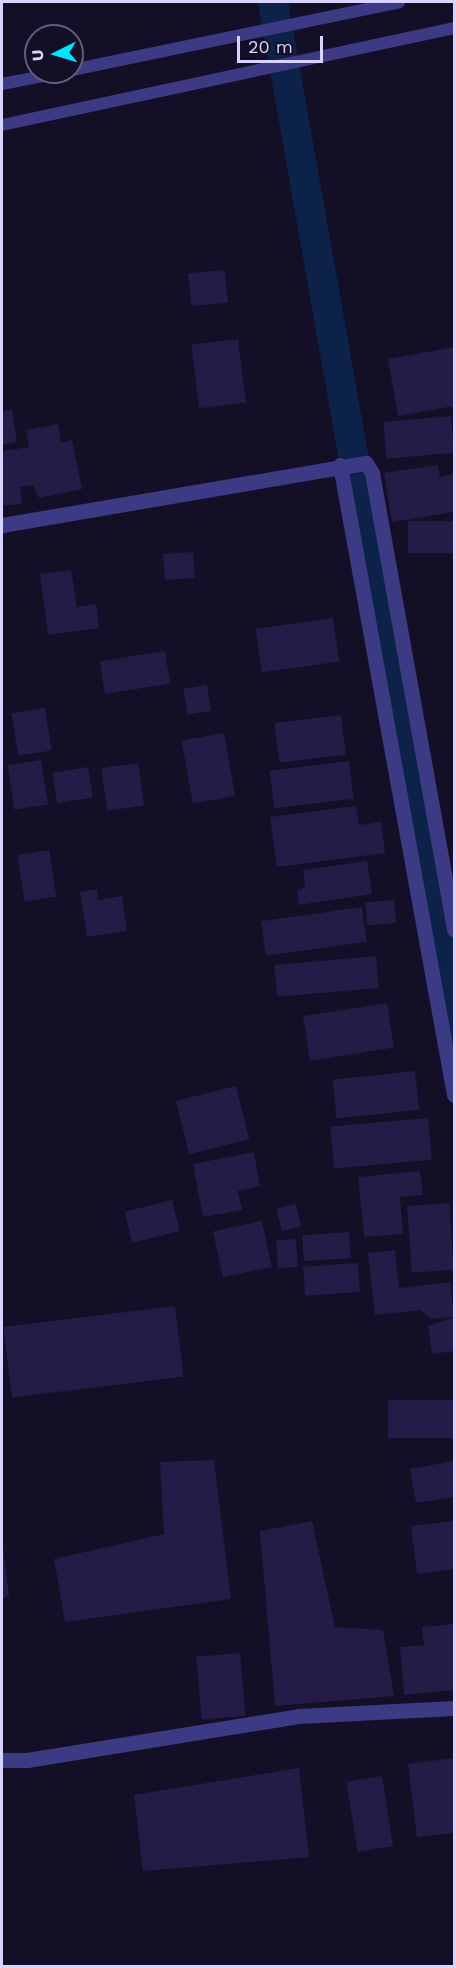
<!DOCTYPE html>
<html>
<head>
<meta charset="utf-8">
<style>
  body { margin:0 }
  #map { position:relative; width:456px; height:1968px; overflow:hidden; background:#130f26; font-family:"Work Sans",sans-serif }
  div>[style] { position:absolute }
  .canal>* { height:30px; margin:-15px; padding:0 15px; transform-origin:15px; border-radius:15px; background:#0c2248 }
  .building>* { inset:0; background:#241b47; transform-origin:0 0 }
  .lane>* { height:12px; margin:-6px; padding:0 6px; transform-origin:6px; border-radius:6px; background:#3d3a85 }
  .street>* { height:15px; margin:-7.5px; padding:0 7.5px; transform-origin:7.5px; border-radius:7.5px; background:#3d3a85 }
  span { translate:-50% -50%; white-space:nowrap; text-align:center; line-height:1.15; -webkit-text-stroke:4.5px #130f26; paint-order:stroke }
  .frame { position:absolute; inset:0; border:3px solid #d9d4ff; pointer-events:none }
  .north { position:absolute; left:24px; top:24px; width:60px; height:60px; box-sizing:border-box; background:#130f26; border:2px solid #625e7d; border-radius:50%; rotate:265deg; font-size:16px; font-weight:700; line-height:24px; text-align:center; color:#d9d4ff }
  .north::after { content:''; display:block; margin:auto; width:21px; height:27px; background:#00e5ff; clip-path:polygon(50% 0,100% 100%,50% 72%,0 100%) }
  .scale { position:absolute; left:237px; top:36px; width:86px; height:27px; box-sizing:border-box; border:3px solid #d9d4ff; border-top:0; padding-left:8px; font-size:18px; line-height:21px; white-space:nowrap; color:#d9d4ff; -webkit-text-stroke:4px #130f26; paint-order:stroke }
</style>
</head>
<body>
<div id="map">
  <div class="canal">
    <div style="left:273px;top:2px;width:1039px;rotate:79.97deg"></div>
  </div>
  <div class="building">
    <div style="left:225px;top:270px;width:33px;height:37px;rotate:85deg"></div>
    <div style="left:238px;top:339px;width:64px;height:47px;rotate:83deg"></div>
    <div style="clip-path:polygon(454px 347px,454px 406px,398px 416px,388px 359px)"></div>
    <div style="clip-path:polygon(12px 410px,17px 442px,2px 445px,2px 411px)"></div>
    <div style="left:451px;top:416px;width:37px;height:68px;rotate:85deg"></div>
    <div style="clip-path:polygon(58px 424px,61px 443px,72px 440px,82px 489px,39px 498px,33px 485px,20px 487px,22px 504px,2px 506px,2px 451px,29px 447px,26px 430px)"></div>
    <div style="clip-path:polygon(438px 465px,440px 477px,454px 474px,454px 512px,392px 522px,384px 473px)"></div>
    <div style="left:454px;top:521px;width:32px;height:46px;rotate:90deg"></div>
    <div style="left:193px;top:552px;width:26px;height:30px;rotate:86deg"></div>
    <div style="clip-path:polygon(71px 570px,77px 607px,96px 604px,99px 628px,48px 635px,40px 574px)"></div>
    <div style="left:333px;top:618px;width:44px;height:78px;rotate:82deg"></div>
    <div style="left:165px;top:651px;width:33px;height:66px;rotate:81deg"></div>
    <div style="left:207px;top:685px;width:26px;height:24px;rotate:81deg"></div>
    <div style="left:45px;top:708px;width:43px;height:34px;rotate:81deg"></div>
    <div style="left:341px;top:715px;width:40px;height:67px;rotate:83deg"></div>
    <div style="left:224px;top:733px;width:64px;height:43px;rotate:80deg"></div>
    <div style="left:41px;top:760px;width:45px;height:34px;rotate:81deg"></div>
    <div style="left:349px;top:761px;width:38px;height:80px;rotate:83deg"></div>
    <div style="left:138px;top:763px;width:43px;height:37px;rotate:82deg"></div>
    <div style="left:88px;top:767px;width:31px;height:36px;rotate:81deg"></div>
    <div style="clip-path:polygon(356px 806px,359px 825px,381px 822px,385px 853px,277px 867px,270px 817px)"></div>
    <div style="left:49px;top:850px;width:47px;height:32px;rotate:81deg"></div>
    <div style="clip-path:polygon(367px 861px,372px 894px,299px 905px,297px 891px,305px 887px,303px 870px)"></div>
    <div style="clip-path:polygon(97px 889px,98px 900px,122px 896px,127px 931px,87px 937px,80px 892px)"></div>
    <div style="left:394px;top:900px;width:23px;height:29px;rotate:85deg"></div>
    <div style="left:362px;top:907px;width:35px;height:102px;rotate:82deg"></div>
    <div style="left:376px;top:956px;width:32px;height:102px;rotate:85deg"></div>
    <div style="left:387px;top:1003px;width:45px;height:85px;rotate:81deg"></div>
    <div style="left:415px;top:1071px;width:39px;height:83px;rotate:84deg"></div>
    <div style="left:236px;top:1086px;width:55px;height:62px;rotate:76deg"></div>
    <div style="left:428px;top:1118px;width:42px;height:98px;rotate:85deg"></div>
    <div style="clip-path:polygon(254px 1152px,260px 1186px,238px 1191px,242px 1210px,203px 1217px,193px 1164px)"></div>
    <div style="clip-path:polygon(420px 1171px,423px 1195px,400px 1197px,403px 1234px,364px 1237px,358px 1177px)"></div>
    <div style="left:172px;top:1200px;width:32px;height:49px;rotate:76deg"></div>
    <div style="left:449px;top:1203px;width:67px;height:42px;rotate:86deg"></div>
    <div style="left:296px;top:1204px;width:23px;height:20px;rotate:77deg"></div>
    <div style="left:262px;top:1221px;width:47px;height:50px;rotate:78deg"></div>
    <div style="left:349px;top:1232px;width:26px;height:47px;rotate:86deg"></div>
    <div style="left:296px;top:1239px;width:28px;height:20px;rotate:86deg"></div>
    <div style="clip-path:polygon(395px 1250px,399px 1288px,450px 1282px,454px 1316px,454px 1351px,432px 1354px,428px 1326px,454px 1317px,430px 1319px,421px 1310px,375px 1315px,368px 1253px)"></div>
    <div style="left:358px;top:1263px;width:29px;height:55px;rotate:86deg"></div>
    <div style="left:175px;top:1306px;width:71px;height:173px;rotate:83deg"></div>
    <div style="left:454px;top:1400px;width:38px;height:66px;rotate:90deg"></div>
    <div style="clip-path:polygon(214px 1460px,231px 1599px,65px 1622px,54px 1559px,164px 1534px,160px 1462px)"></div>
    <div style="clip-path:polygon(454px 1461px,454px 1497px,416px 1503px,410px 1469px)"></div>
    <div style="clip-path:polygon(312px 1521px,335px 1627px,383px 1630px,394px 1696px,275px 1706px,260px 1531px)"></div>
    <div style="clip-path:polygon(454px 1521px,454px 1569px,417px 1574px,411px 1526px)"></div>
    <div style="clip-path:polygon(2px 1540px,9px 1595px,2px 1599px)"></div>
    <div style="clip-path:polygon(454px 1624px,454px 1690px,404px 1695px,400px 1647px,424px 1645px,422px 1627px)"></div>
    <div style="left:240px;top:1653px;width:63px;height:44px;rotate:85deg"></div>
    <div style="clip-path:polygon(454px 1758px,454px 1833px,417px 1837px,408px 1764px)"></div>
    <div style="clip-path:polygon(299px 1768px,309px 1857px,143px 1871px,134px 1795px)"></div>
    <div style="left:382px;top:1776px;width:71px;height:36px;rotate:81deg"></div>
  </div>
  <div class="lane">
    <div style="left:72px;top:70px;width:334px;rotate:-11.7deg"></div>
    <div style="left:2px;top:84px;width:63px;rotate:-11deg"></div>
    <div style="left:2px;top:125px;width:462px;rotate:-12.1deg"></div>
  </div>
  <div class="street">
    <div style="left:340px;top:465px;width:640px;rotate:79.74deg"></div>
    <div style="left:2px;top:525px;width:369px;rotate:-9.7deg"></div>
    <div style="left:366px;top:463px;width:12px;rotate:59deg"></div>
    <div style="left:372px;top:473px;width:464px;rotate:79.8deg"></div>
    <div style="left:2px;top:1760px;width:25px"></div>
    <div style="left:27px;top:1760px;width:275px;rotate:-9.2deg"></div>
    <div style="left:298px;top:1716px;width:156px;rotate:-2.9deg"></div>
  </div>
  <div class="frame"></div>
  <div class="north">U</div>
  <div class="scale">20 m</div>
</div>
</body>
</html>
